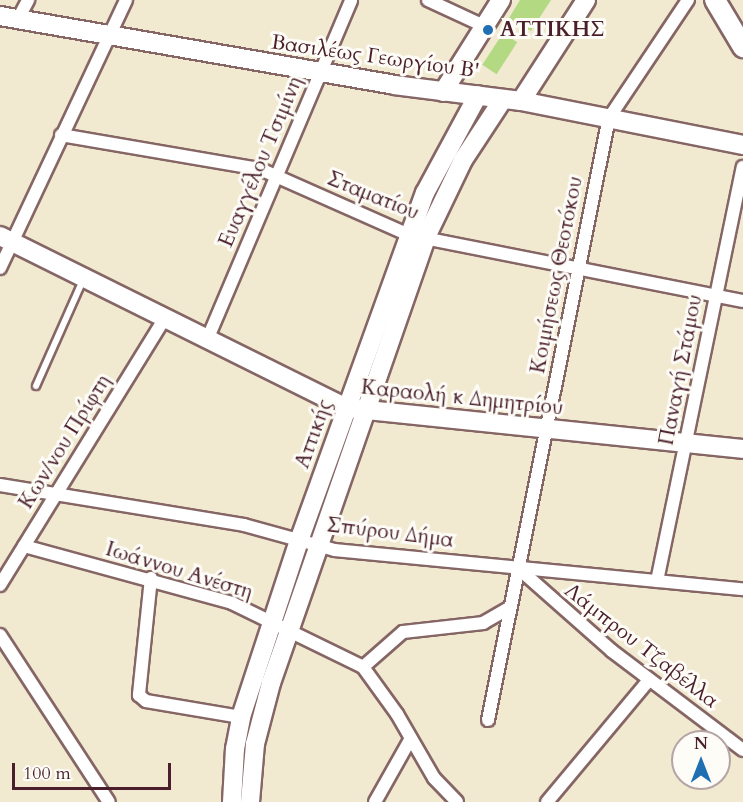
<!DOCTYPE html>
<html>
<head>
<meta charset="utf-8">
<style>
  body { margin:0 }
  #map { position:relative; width:743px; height:802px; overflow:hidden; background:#f2e9d1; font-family:Cardo,serif }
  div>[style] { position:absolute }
  .green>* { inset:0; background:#b3da83; transform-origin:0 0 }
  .roads { filter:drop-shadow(2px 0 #856665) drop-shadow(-2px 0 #856665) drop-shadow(0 2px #856665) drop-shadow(0 -2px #856665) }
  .lane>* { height:6px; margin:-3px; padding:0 3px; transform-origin:3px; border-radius:3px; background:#fff }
  .street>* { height:12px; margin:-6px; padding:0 6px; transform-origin:6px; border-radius:6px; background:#fff }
  .secondary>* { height:18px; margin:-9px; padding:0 9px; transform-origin:9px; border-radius:9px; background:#fff }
  .primary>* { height:20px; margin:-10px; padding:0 10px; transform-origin:10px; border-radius:10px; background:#fff }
  .dots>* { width:16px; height:16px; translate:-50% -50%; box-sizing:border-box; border:3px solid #fdfcf7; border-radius:50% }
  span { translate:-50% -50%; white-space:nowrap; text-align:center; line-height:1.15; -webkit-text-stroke:6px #fdfcf7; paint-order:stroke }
  .poi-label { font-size:21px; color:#4a1f2b; font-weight:700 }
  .left { translate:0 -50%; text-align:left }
  .street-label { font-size:21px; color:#4a1f2b }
  .north { position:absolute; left:671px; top:730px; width:60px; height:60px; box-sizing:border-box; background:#fdfcf7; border:2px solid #b5a4a5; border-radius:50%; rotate:0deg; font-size:16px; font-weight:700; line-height:24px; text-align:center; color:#4a1f2b }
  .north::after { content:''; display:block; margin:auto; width:21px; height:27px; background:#1f6fb2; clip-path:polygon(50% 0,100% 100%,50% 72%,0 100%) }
  .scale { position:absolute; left:12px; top:763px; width:159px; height:27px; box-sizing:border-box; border:3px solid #4a1f2b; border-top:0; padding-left:8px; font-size:18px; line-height:21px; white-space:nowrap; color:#4a1f2b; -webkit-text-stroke:4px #fdfcf7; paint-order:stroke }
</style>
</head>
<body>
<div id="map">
  <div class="green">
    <div style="clip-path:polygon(520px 0,551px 0,531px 31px,509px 18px)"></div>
    <div style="left:503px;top:33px;width:17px;height:38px;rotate:33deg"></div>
  </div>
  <div class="roads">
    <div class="lane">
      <div style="left:36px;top:386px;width:116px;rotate:-66.1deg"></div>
    </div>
    <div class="street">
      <div style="left:428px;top:0;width:62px;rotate:24.9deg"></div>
      <div style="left:17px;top:21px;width:24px;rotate:-62deg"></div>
      <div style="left:61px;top:135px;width:202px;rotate:9.7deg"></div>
      <div style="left:260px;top:169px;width:163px;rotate:23.9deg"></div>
      <div style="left:409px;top:235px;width:340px;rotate:11.2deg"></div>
      <div style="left:0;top:268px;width:296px;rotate:-64.8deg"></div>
      <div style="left:207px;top:340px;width:369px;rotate:-67deg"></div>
      <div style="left:0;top:485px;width:247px;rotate:9.3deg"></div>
      <div style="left:244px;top:525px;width:94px;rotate:15.4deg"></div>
      <div style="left:335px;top:550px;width:410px;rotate:5.5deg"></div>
      <div style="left:24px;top:546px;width:216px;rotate:15.3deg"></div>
      <div style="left:232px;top:603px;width:146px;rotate:26deg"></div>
      <div style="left:363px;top:667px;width:58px;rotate:54.1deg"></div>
      <div style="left:397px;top:714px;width:74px;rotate:60deg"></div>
      <div style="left:434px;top:778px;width:33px;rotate:46deg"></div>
      <div style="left:518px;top:568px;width:125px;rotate:41.4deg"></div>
      <div style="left:612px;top:651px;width:164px;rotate:37.1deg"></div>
      <div style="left:151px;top:578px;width:118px;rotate:95.9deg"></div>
      <div style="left:139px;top:695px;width:9px;rotate:41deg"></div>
      <div style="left:146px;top:701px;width:96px;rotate:9.6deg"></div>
      <div style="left:657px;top:581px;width:423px;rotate:-78.3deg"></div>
      <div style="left:0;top:585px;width:312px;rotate:-58.3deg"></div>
      <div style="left:0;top:635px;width:199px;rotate:56.9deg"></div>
      <div style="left:363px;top:667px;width:53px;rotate:-41.2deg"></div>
      <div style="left:403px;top:632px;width:81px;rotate:-6.4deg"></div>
      <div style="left:483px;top:623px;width:30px;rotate:-30deg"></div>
      <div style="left:488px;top:720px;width:614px;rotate:-78.64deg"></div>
      <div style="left:609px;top:118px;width:142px;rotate:-56.2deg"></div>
      <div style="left:375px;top:802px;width:73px;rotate:-60.6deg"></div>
      <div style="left:547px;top:802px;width:159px;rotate:-50.1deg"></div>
    </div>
    <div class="secondary">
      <div style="left:0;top:16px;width:400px;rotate:9.9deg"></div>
      <div style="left:394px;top:85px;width:128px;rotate:7.2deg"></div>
      <div style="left:521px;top:101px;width:226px;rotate:11.2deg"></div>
      <div style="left:443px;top:92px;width:109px;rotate:-57.8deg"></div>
      <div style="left:521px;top:101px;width:120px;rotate:-57.2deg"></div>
      <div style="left:0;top:236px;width:387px;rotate:26.4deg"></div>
      <div style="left:347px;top:408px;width:398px;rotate:5.9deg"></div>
      <div style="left:232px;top:802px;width:53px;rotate:-86.8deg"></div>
      <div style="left:235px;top:749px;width:33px;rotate:-79deg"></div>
      <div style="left:241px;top:717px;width:188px;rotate:-71.8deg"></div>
      <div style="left:300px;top:538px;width:367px;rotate:-70.1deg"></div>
      <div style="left:425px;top:193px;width:111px;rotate:-61.6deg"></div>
      <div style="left:250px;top:802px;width:58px;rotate:-85.1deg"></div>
      <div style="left:255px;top:744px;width:63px;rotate:-75.3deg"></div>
      <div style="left:271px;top:683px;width:472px;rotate:-70.8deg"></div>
      <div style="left:426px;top:237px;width:85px;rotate:-64.3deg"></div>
      <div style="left:463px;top:160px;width:73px;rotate:-56.7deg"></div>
    </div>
    <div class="primary">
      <div style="left:715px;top:0;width:55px;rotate:59.2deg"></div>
    </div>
  </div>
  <div class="dots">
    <div style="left:488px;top:30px;background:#1f6fb2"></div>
  </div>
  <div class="poi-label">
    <span class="left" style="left:500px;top:30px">ΑΤΤΙΚΗΣ</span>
  </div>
  <div class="street-label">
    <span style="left:375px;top:57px;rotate:8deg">Βασιλέως Γεωργίου Β'</span>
    <span style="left:261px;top:162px;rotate:-67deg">Ευαγγέλου Τσιμίνη</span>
    <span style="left:373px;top:196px;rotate:22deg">Σταματίου</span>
    <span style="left:557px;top:275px;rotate:-79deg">Κοιμήσεως Θεοτόκου</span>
    <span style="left:681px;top:370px;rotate:-79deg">Παναγή Στάμου</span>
    <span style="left:462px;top:398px;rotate:6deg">Καραολή κ Δημητρίου</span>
    <span style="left:314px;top:434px;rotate:-70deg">Αττικής</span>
    <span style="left:65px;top:442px;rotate:-58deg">Κων/νου Πρίφτη</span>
    <span style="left:390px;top:533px;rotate:7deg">Σπύρου Δήμα</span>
    <span style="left:179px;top:571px;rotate:17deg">Ιωάννου Ανέστη</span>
    <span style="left:641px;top:646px;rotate:38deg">Λάμπρου Τζαβέλλα</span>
  </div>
  <div class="north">N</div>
  <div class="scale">100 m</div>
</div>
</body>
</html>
